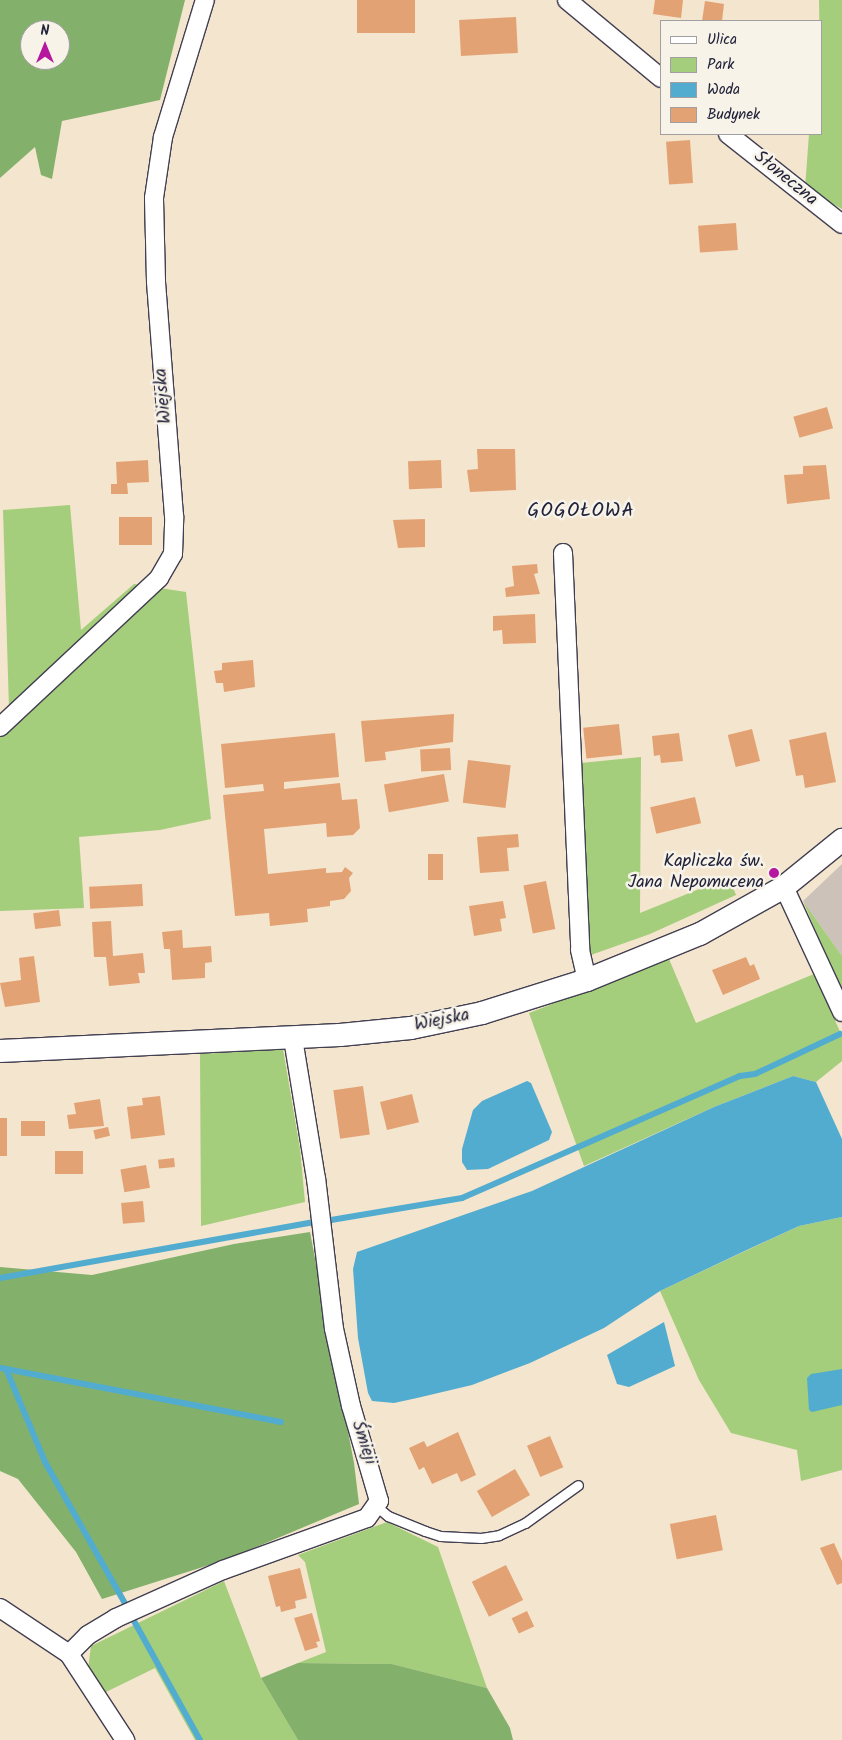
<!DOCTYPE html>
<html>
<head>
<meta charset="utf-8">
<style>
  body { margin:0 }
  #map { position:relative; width:842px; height:1740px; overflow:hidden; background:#f4e5ce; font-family:Kalam,sans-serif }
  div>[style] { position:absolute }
  .industrial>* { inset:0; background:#ccc2b9 }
  .green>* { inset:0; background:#a4ce7b }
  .forest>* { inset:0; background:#83b16b }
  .water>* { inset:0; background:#52accf }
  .stream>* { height:6px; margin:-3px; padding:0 3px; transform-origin:3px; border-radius:3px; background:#52accf }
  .building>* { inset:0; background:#e3a273; transform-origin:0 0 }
  .roads { filter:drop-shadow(1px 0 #423f51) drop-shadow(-1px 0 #423f51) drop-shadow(0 1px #423f51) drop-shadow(0 -1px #423f51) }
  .service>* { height:9px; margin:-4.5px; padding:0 4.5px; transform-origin:4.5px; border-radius:4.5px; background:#fff }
  .minor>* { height:18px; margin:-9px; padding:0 9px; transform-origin:9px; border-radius:9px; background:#fff }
  .tertiary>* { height:22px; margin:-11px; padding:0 11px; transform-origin:11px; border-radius:11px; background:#fff }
  .dots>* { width:14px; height:14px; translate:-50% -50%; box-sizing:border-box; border:2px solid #f7f3e8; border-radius:50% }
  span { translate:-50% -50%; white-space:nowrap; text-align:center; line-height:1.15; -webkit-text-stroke:5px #f7f3e8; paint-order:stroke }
  .street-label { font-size:18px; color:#22223b }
  .poi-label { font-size:18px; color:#22223b }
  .right { translate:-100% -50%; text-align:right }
  .quarter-label { font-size:20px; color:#22223b; letter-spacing:1px }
  .legend { position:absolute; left:660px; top:20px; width:162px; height:115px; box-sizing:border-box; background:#f7f3e8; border:1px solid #a29fa3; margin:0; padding:6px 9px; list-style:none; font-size:15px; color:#22223b }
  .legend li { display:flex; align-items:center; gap:10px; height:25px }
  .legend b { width:25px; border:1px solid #a29fa3 }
  .north { position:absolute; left:20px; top:20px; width:50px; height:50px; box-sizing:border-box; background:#f7f3e8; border:1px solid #a29fa3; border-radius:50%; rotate:0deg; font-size:14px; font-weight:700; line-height:20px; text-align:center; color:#22223b }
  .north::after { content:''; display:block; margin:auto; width:18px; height:22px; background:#b5179e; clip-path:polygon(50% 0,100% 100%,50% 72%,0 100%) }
</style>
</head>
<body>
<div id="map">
  <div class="industrial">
    <div style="clip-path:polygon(842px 864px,842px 956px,803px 901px)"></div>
  </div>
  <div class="green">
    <div style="clip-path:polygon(819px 0,842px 0,842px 209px,805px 188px,809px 134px,821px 134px)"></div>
    <div style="clip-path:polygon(70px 505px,81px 630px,134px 584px,186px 592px,211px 819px,160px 830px,79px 837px,84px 908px,0 911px,0 719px,9px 709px,3px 510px)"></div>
    <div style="clip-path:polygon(641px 757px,640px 913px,729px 877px,736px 895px,650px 934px,588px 956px,581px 763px)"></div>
    <div style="clip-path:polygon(803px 901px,842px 956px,842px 993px)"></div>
    <div style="clip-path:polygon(669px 959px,696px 1023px,814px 974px,842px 1036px,842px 1061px,816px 1082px,793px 1076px,714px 1107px,584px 1166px,529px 1013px)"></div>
    <div style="clip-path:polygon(283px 1049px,300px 1149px,305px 1202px,201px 1226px,200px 1054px)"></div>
    <div style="clip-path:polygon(842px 1217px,842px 1470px,801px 1481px,797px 1450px,731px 1433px,699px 1380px,660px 1291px,799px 1226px)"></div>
    <div style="clip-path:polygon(387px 1522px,438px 1547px,487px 1688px,392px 1664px,298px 1663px,326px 1652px,305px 1562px,298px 1555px)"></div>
    <div style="clip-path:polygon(224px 1581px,261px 1678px,298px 1740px,195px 1740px,155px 1668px,102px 1694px,88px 1669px,91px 1646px)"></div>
  </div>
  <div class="forest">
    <div style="clip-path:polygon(evenodd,0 0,185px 0,160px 100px,62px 121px,52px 179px,41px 175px,35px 147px,0 178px,0 0,30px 30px,60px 30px,60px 60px,30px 60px,30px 30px)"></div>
    <div style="clip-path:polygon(310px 1232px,354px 1463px,359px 1504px,225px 1560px,102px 1599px,76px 1552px,18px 1479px,0 1471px,0 1267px,92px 1275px,234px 1244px)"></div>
    <div style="clip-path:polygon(298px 1663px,392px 1664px,487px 1688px,510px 1728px,513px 1740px,298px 1740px,261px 1678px)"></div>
  </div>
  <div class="water">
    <div style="clip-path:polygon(793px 1076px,816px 1082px,842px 1139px,842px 1217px,799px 1226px,751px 1248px,660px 1291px,604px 1328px,530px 1363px,472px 1385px,417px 1398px,394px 1403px,372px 1401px,368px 1393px,358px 1338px,353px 1269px,357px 1252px,532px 1191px,714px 1107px)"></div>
    <div style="clip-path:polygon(527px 1081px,531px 1083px,552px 1132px,549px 1140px,488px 1169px,467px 1170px,462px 1162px,462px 1149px,473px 1110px,482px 1101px)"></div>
    <div style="clip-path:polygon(664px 1322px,675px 1366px,629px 1387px,617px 1384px,607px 1355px)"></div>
    <div style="clip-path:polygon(842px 1369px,842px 1405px,812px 1412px,809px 1410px,807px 1378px,811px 1374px)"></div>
  </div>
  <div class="stream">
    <div style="left:331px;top:1220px;width:133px;rotate:-9.5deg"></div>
    <div style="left:462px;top:1198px;width:304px;rotate:-23.7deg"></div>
    <div style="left:740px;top:1076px;width:15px;rotate:-8deg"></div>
    <div style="left:755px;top:1074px;width:94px;rotate:-25.2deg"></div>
    <div style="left:0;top:1278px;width:315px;rotate:-10.1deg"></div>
    <div style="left:0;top:1368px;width:6px;rotate:9deg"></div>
    <div style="left:6px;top:1369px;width:101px;rotate:67.2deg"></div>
    <div style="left:45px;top:1462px;width:164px;rotate:60.5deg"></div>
    <div style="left:6px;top:1369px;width:280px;rotate:10.9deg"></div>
    <div style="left:134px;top:1621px;width:136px;rotate:61deg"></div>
  </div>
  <div class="building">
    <div style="left:357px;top:0;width:58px;height:33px"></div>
    <div style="clip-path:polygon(655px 0,683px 0,681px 18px,653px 14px)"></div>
    <div style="clip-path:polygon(705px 1px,724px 4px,722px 21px,702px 21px)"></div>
    <div style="left:516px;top:17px;width:36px;height:57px;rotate:87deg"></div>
    <div style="left:690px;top:140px;width:43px;height:24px;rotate:86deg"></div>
    <div style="left:736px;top:223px;width:27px;height:38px;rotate:86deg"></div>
    <div style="left:827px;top:407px;width:22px;height:35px;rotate:74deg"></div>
    <div style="clip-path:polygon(477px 449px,515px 449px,516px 490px,470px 492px,467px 470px,478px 469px)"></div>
    <div style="clip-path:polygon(148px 460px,149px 482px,127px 483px,128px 494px,111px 494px,111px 484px,117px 484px,116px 462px)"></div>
    <div style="left:441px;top:460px;width:28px;height:33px;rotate:88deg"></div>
    <div style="clip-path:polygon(826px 465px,830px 499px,787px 504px,784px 475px,803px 474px,803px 466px)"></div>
    <div style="left:152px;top:517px;width:28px;height:33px;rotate:90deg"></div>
    <div style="clip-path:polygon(425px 519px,425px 547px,398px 548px,393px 520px)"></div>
    <div style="clip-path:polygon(537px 564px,538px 573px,534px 574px,540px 594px,506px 597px,505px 588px,514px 586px,512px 566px)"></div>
    <div style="clip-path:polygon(535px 614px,536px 643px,503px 644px,502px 630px,493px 631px,493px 616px)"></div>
    <div style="clip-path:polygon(253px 660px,255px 687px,224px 692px,223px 683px,216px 683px,214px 671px,222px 670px,222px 663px)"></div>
    <div style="clip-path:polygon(454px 714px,453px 742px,385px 752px,386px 760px,365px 762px,361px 721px)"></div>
    <div style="left:619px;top:724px;width:31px;height:36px;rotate:84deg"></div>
    <div style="left:752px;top:729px;width:33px;height:25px;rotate:76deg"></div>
    <div style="clip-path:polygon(826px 732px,836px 782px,805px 788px,803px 775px,796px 776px,789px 740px)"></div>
    <div style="clip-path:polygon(335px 733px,339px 777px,284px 782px,284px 789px,340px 783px,342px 800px,357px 799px,360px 828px,353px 835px,327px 837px,326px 823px,264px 829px,268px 874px,326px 868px,326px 873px,342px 872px,345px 867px,353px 873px,349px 878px,351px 891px,344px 899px,330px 901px,330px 906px,307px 909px,308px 922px,270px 926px,269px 913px,235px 916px,223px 795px,264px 791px,263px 784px,225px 788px,221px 744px)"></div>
    <div style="clip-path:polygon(679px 733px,683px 761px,661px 763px,660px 755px,654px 756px,652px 736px)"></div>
    <div style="left:450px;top:748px;width:22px;height:30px;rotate:87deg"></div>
    <div style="left:468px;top:760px;width:43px;height:43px;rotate:7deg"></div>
    <div style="left:444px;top:774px;width:28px;height:61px;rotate:80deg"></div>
    <div style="left:695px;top:797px;width:27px;height:46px;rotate:77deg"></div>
    <div style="clip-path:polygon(518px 834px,519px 847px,507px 848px,509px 871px,480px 873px,477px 837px)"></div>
    <div style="left:428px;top:854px;width:15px;height:26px"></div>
    <div style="left:546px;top:881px;width:49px;height:23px;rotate:79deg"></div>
    <div style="left:142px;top:884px;width:22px;height:53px;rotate:87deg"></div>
    <div style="clip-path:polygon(503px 901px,506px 918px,500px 919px,502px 931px,474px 936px,469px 906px)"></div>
    <div style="left:59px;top:910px;width:16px;height:26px;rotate:83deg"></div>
    <div style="clip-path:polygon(111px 921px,113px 956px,143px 953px,145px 973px,138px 973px,140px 983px,109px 986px,106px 957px,94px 957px,92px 922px)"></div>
    <div style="clip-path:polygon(182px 930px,183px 948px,211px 946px,212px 962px,205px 963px,205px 978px,172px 980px,170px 949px,164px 949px,162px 932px)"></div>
    <div style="clip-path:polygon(34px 956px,40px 1002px,5px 1007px,0 983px,21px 980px,19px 958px)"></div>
    <div style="clip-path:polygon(746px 957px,750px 966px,754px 964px,760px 979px,723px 995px,712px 970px)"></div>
    <div style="left:363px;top:1086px;width:49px;height:30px;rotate:82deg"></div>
    <div style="left:412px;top:1094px;width:29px;height:33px;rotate:76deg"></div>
    <div style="clip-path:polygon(160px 1096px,165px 1135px,131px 1139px,127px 1107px,143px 1105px,142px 1098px)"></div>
    <div style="clip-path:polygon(100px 1099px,104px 1126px,69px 1129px,67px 1115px,76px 1114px,74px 1103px)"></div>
    <div style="left:0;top:1118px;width:7px;height:38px"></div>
    <div style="left:45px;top:1121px;width:15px;height:24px;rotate:90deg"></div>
    <div style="left:108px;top:1127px;width:9px;height:15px;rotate:77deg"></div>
    <div style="left:83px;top:1151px;width:23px;height:28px;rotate:90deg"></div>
    <div style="left:174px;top:1158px;width:9px;height:16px;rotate:84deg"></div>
    <div style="left:146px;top:1165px;width:23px;height:26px;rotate:80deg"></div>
    <div style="left:143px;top:1201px;width:21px;height:22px;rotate:85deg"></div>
    <div style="clip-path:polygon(458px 1432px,476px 1475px,461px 1482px,457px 1473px,432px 1484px,424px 1467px,419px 1470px,409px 1448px,424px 1441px,427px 1447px)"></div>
    <div style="left:550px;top:1436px;width:34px;height:25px;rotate:67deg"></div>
    <div style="left:515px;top:1469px;width:30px;height:44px;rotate:60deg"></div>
    <div style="left:716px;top:1515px;width:36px;height:47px;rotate:79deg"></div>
    <div style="clip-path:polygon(834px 1543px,842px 1561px,842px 1583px,837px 1585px,820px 1548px)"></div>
    <div style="left:506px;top:1565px;width:39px;height:38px;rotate:64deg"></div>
    <div style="clip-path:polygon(300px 1568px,307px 1598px,295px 1601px,296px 1608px,281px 1612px,280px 1606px,276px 1607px,268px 1576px)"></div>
    <div style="left:527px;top:1611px;width:17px;height:17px;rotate:65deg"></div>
    <div style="clip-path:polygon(312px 1613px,320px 1641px,316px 1642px,318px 1647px,305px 1651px,294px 1618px)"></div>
  </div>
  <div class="roads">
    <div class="service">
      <div style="left:376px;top:1506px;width:16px;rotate:40deg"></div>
      <div style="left:388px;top:1516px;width:40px;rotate:22deg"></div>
      <div style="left:425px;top:1531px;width:16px;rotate:18deg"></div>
      <div style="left:440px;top:1536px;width:41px;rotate:2.8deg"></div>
      <div style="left:481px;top:1538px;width:18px;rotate:-9deg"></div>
      <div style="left:499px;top:1535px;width:29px;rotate:-25deg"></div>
      <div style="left:525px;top:1523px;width:65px;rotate:-35.6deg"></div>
    </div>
    <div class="minor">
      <div style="left:567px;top:0;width:122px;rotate:39.7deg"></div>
      <div style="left:728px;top:134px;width:145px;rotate:38.3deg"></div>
      <div style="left:563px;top:553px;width:397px;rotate:87.5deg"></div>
      <div style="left:580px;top:950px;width:31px;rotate:77deg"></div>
      <div style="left:0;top:727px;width:218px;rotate:-43.1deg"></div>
      <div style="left:159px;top:578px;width:28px;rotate:-60deg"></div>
      <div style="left:173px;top:554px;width:38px;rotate:-88deg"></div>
      <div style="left:174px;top:516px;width:236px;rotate:-94.4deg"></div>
      <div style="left:156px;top:281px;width:83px;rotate:-91.4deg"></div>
      <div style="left:154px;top:198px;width:62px;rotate:-81.6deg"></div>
      <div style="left:163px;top:137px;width:143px;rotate:-73deg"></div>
      <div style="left:784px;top:887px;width:138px;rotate:65.1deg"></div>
      <div style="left:0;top:1608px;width:83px;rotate:33.7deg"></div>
      <div style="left:69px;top:1654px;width:103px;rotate:56.9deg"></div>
      <div style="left:69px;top:1654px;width:27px;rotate:-45deg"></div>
      <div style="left:88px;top:1635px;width:33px;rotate:-31deg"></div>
      <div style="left:116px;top:1618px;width:117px;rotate:-24.2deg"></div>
      <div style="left:223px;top:1570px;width:153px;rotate:-19.9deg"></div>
      <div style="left:367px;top:1518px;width:21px;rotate:-55deg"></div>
      <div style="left:379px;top:1501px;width:99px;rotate:-106.4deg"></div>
      <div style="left:351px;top:1406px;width:79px;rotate:-102.4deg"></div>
      <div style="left:334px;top:1329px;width:151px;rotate:-96.8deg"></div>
      <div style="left:316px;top:1179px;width:143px;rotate:-99.3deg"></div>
    </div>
    <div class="tertiary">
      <div style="left:0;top:1051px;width:340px;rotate:-2.7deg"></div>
      <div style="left:340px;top:1035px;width:71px;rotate:-5.6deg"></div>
      <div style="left:411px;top:1028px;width:73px;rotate:-11.9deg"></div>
      <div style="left:482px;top:1013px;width:110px;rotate:-17.4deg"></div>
      <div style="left:587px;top:980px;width:122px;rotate:-22.2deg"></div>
      <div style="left:700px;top:934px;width:96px;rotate:-29.2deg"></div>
      <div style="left:784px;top:887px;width:75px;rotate:-39deg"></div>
    </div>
  </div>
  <div class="dots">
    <div style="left:774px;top:873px;background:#b5179e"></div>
  </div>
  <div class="street-label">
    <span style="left:785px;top:179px;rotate:39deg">Słoneczna</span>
    <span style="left:164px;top:396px;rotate:-95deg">Wiejska</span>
    <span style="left:442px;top:1021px;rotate:-11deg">Wiejska</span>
    <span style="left:363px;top:1443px;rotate:72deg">Śmieji</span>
  </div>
  <div class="poi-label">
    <span class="right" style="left:764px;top:873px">Kapliczka św.<br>Jana Nepomucena</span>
  </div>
  <div class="quarter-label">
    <span style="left:581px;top:511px">GOGOŁOWA</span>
  </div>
  <ul class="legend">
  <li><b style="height:6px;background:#fff"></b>Ulica</li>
  <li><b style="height:14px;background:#a4ce7b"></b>Park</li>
  <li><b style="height:14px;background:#52accf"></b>Woda</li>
  <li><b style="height:14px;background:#e3a273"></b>Budynek</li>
  </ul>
  <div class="north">N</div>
</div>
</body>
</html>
